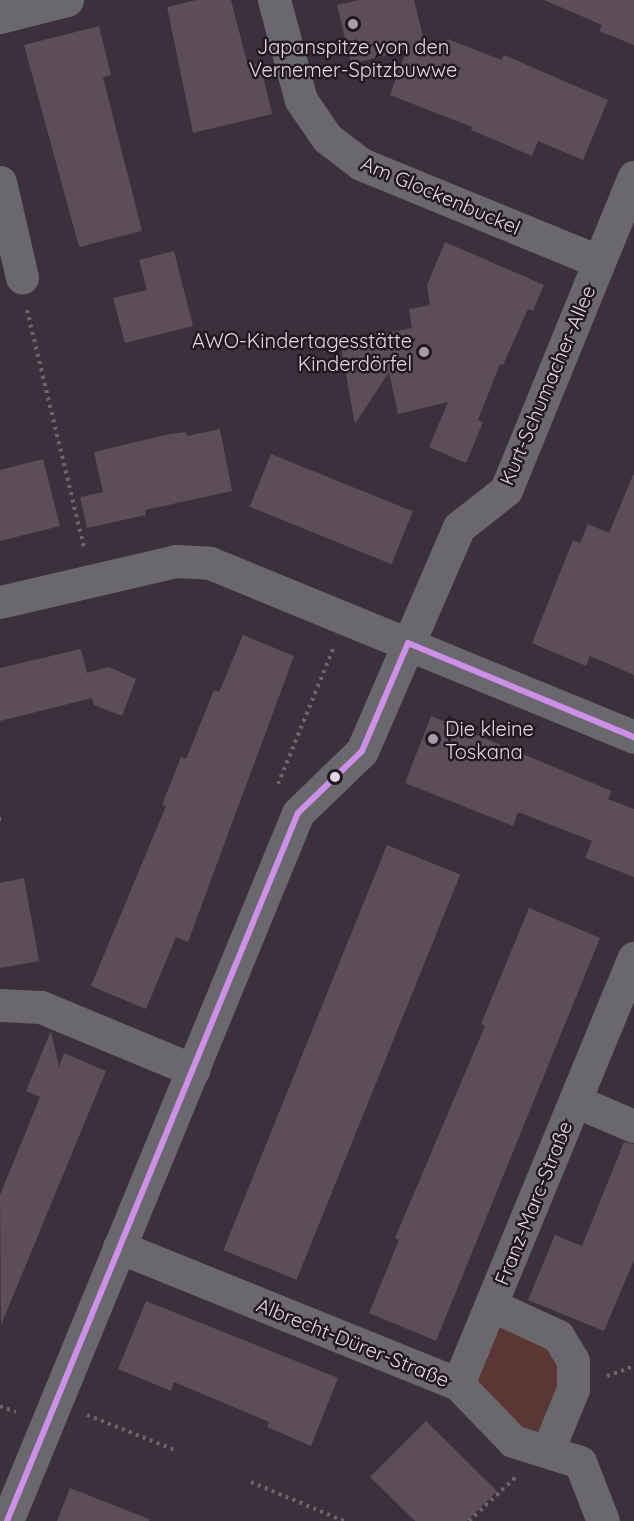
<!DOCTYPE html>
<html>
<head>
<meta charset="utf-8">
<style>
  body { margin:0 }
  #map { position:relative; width:634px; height:1521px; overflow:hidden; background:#3c303d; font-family:Quicksand,sans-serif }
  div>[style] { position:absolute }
  .green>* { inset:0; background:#5c3634 }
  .building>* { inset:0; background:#5c4d56; transform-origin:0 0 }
  .path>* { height:4px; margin-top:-2px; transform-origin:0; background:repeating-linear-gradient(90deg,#6b666d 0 3px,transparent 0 7.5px) }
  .minor>* { height:33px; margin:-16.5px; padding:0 16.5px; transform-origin:16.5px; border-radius:16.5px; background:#6b686d }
  .bus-1>* { height:6px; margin:-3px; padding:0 3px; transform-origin:3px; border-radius:3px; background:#ce8fe9 }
  .dots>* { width:16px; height:16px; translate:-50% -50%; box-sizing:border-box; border:3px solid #221822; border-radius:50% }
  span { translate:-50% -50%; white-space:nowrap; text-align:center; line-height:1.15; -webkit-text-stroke:5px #221822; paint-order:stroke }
  .poi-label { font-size:20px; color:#e4d6e4 }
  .right { translate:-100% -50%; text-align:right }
  .left { translate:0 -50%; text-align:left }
  .street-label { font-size:20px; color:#e4d6e4 }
</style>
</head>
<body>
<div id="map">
  <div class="green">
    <div style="clip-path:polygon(498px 1327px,553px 1349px,565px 1381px,546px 1434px,519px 1425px,477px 1379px)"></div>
  </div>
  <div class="building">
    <div style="clip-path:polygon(196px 0,231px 0,248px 66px,260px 63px,272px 114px,193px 133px,167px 7px)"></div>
    <div style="clip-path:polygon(359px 0,414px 0,427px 52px,448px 39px,501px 60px,504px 55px,608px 100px,583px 160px,538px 141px,532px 156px,471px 130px,472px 127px,390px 95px,407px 50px,351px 64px,337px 5px)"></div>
    <div style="clip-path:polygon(544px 0,634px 0,634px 45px,599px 31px,602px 25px)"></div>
    <div style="clip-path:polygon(99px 26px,111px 75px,103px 77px,142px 231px,79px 247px,24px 45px)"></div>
    <div style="clip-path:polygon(445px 242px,544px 285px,533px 311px,528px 309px,503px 365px,500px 364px,478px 420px,483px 422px,466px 463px,429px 447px,448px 402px,398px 414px,389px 372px,355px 424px,340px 342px,412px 328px,409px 309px,430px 305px,427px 285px)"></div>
    <div style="clip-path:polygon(174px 251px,193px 326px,125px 343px,113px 298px,147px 290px,139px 260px)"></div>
    <div style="clip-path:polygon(220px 429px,232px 491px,145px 510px,146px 515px,87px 528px,80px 497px,103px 492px,94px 452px,169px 434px,186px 432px,187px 436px)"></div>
    <div style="left:271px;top:454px;width:153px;height:57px;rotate:22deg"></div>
    <div style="clip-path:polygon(43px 459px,60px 526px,0 541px,0 470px)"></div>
    <div style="clip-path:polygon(633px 475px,634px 475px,634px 675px,590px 656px,586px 666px,532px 643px,573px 540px,580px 543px,588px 524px,609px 533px)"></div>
    <div style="clip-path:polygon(243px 635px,294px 656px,188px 942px,176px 937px,146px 1009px,91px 986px,166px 806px,162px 805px,181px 757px,186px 759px,214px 690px,219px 692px)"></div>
    <div style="clip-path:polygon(81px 649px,87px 673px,109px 667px,136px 679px,122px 716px,94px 705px,92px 698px,0 721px,0 668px)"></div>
    <div style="clip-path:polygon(431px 716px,612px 791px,608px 799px,634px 809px,634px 877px,585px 858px,592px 841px,518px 812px,513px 826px,405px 783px)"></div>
    <div style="left:387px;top:845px;width:79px;height:437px;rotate:22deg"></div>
    <div style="clip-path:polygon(24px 878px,39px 961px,0 968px,0 883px)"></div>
    <div style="clip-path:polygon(529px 908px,600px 938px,436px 1341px,369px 1313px,399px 1240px,395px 1238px,485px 1026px,481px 1024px)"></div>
    <div style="clip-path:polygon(51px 1031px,59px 1067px,64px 1053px,106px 1071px,1px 1325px,0 1195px,40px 1097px,26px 1091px)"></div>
    <div style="clip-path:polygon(624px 1142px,634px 1144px,634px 1260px,604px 1331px,528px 1300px,555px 1235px,582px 1246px)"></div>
    <div style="clip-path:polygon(146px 1301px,338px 1378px,311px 1446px,267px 1427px,269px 1422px,174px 1382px,171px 1391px,118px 1369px)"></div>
    <div style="clip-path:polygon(426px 1421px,497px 1491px,467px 1521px,415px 1521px,370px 1477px)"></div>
    <div style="clip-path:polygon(70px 1488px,149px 1519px,149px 1521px,57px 1521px)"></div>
  </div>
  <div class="path">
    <div style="left:27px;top:310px;width:245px;rotate:76.5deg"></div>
    <div style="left:278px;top:784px;width:146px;rotate:-67.8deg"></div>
    <div style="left:0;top:819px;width:1px"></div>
    <div style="left:607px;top:1376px;width:29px;rotate:-20deg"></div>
    <div style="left:0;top:1406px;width:17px;rotate:21deg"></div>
    <div style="left:87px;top:1415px;width:95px;rotate:21.7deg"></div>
    <div style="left:251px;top:1482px;width:101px;rotate:22.8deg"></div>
    <div style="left:469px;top:1521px;width:66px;rotate:-43.2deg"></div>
  </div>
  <div class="minor">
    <div style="left:274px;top:0;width:104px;rotate:74.9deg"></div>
    <div style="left:301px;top:100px;width:46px;rotate:55.6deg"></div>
    <div style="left:327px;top:138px;width:43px;rotate:37.4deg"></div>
    <div style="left:361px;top:164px;width:256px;rotate:22.3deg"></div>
    <div style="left:0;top:17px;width:69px;rotate:-14.2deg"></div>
    <div style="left:0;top:182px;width:98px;rotate:77deg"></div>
    <div style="left:0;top:602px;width:181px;rotate:-13.1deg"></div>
    <div style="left:176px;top:561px;width:34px;rotate:3deg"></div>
    <div style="left:210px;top:563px;width:458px;rotate:22.3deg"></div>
    <div style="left:0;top:1005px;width:41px;rotate:2.8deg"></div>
    <div style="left:41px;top:1007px;width:165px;rotate:22.5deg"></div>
    <div style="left:575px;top:1101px;width:64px;rotate:23deg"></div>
    <div style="left:119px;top:1247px;width:366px;rotate:22deg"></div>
    <div style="left:458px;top:1384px;width:79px;rotate:46deg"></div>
    <div style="left:513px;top:1441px;width:70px;rotate:17.4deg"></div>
    <div style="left:580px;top:1462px;width:63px;rotate:68.7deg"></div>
    <div style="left:491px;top:1305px;width:74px;rotate:24.8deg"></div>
    <div style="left:558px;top:1336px;width:29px;rotate:59deg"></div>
    <div style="left:573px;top:1361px;width:28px;rotate:90deg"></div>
    <div style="left:573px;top:1389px;width:66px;rotate:112.3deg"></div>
    <div style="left:458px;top:1384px;width:461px;rotate:-67.6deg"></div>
    <div style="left:7px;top:1521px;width:765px;rotate:-67.66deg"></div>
    <div style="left:298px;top:813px;width:89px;rotate:-44.1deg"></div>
    <div style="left:362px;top:751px;width:244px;rotate:-66.6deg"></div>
    <div style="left:459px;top:527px;width:60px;rotate:-38.2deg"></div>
    <div style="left:506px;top:490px;width:338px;rotate:-67.8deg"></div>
  </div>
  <div class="bus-1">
    <div style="left:408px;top:643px;width:245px;rotate:22.6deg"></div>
    <div style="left:7px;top:1521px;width:765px;rotate:-67.66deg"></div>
    <div style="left:298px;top:813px;width:89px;rotate:-44.1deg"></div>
    <div style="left:362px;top:751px;width:117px;rotate:-66.9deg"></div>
  </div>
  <div class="dots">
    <div style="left:353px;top:24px;background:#a99caa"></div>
    <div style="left:424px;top:352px;background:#a99caa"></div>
    <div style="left:433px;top:739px;background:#a99caa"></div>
    <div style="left:335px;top:777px;background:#e4d6e4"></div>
  </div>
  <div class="poi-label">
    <span style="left:353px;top:58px">Japanspitze von den<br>Vernemer-Spitzbuwwe</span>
    <span class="right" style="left:412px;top:352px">AWO-Kindertagesstätte<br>Kinderdörfel</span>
    <span class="left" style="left:445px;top:740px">Die kleine<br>Toskana</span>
  </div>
  <div class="street-label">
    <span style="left:441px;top:195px;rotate:23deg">Am Glockenbuckel</span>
    <span style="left:547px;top:385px;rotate:-67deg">Kurt-Schumacher-Allee</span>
    <span style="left:533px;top:1203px;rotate:-68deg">Franz-Marc-Straße</span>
    <span style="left:353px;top:1342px;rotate:22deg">Albrecht-Dürer-Straße</span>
  </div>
</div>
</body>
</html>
